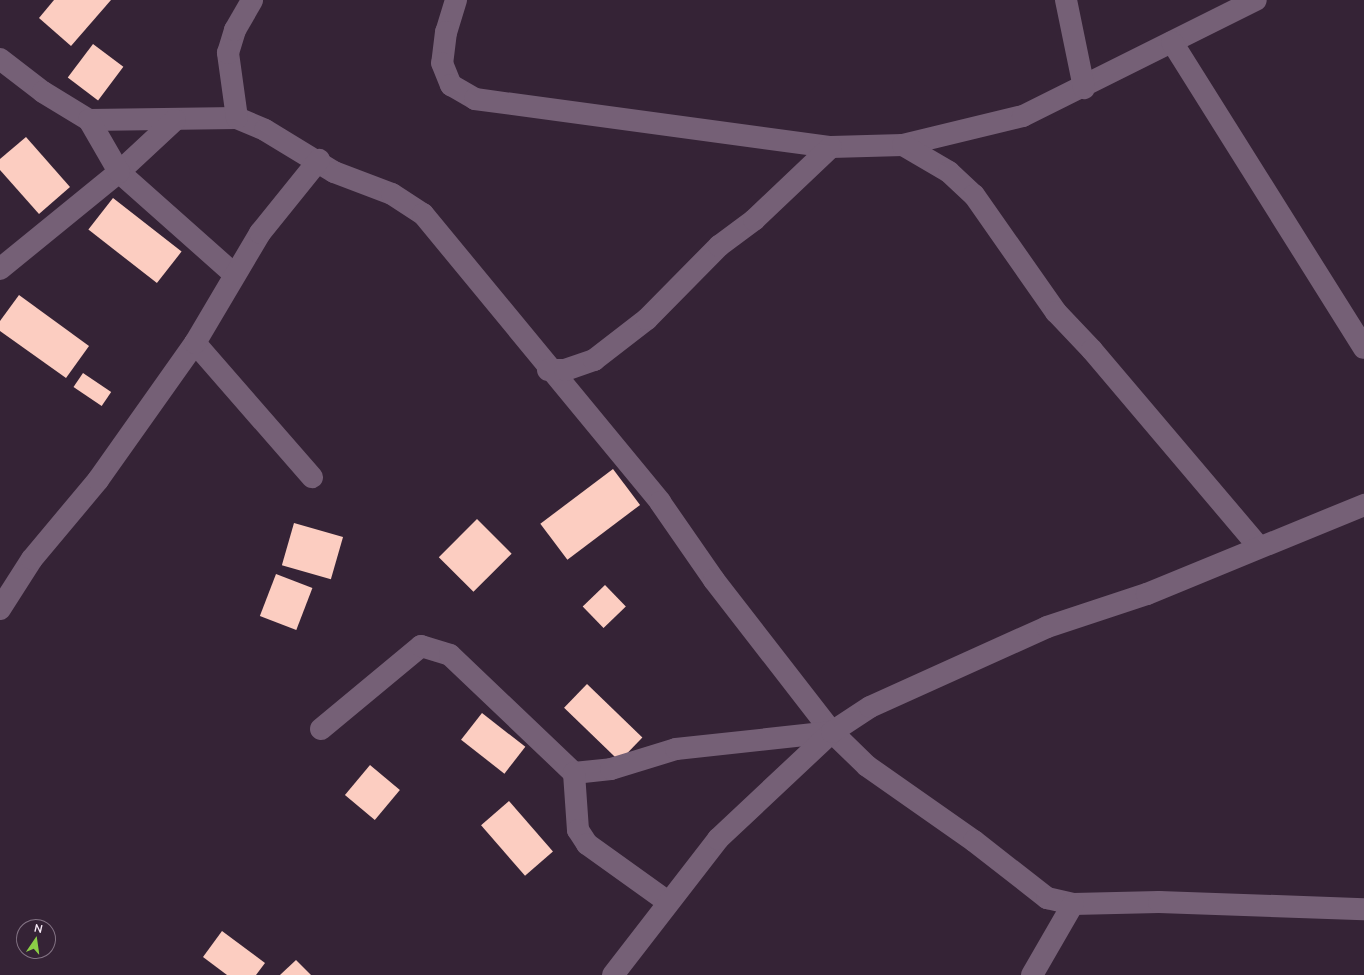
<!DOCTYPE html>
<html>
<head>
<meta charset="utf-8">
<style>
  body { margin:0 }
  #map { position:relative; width:1364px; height:975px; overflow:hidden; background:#352336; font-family:Mulish,sans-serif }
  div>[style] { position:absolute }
  .building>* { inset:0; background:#fccdc1; transform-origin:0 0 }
  .street>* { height:22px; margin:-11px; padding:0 11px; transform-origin:11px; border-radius:11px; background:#756076 }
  span { translate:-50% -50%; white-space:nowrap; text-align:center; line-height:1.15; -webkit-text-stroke:4px #352336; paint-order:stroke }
  .north { position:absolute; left:16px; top:919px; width:40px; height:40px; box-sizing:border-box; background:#352336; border:1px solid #837384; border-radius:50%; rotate:13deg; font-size:11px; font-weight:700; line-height:16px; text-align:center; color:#f9ecf9 }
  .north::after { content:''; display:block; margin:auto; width:14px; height:18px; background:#8bce46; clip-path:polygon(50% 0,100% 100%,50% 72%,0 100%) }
</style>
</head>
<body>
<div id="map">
  <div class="building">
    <div style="clip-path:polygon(54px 0,111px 0,71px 46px,39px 18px)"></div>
    <div style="left:93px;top:44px;width:38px;height:42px;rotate:37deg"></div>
    <div style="clip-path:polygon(26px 137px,70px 187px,39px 214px,0 170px,0 159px)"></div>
    <div style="left:113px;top:198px;width:87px;height:40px;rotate:38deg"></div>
    <div style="clip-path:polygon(19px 295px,89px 346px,66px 378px,0 331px,0 321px)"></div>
    <div style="left:83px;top:373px;width:34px;height:17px;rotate:34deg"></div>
    <div style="left:613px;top:469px;width:45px;height:91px;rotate:53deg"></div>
    <div style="left:477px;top:519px;width:49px;height:54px;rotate:45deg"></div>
    <div style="left:294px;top:523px;width:51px;height:44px;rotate:16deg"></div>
    <div style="left:276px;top:574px;width:39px;height:45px;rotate:21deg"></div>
    <div style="left:605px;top:585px;width:30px;height:31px;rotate:46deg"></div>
    <div style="left:587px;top:684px;width:77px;height:33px;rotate:44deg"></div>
    <div style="left:482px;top:713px;width:55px;height:34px;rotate:38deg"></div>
    <div style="left:370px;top:765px;width:39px;height:39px;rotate:40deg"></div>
    <div style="left:509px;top:801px;width:67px;height:37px;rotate:49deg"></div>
    <div style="clip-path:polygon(222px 931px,265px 963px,256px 975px,227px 975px,203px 957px)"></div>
    <div style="clip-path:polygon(296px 960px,311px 975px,280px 975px)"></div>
  </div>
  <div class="street">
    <div style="left:456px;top:0;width:34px;rotate:107deg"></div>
    <div style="left:446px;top:32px;width:31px;rotate:97deg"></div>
    <div style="left:442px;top:63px;width:24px;rotate:68deg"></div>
    <div style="left:451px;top:85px;width:28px;rotate:30deg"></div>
    <div style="left:475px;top:99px;width:359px;rotate:7.7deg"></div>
    <div style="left:831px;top:147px;width:72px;rotate:-1.6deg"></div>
    <div style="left:903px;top:145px;width:123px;rotate:-13.6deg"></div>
    <div style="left:1023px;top:116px;width:260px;rotate:-26.5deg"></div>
    <div style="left:1066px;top:0;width:90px;rotate:78.4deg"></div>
    <div style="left:1172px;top:42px;width:361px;rotate:57.9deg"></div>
    <div style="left:0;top:59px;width:54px;rotate:37.5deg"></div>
    <div style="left:43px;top:92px;width:54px;rotate:31.3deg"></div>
    <div style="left:89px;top:120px;width:148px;rotate:-0.8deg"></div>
    <div style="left:237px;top:118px;width:30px;rotate:23deg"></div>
    <div style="left:265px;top:130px;width:81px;rotate:31.3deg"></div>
    <div style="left:334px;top:172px;width:62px;rotate:20.8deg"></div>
    <div style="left:392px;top:194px;width:37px;rotate:33deg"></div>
    <div style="left:423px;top:214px;width:373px;rotate:50.5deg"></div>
    <div style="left:660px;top:502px;width:95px;rotate:55.3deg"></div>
    <div style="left:714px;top:580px;width:192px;rotate:52.2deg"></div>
    <div style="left:832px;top:732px;width:49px;rotate:44.2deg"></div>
    <div style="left:867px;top:766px;width:131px;rotate:35deg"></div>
    <div style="left:974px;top:841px;width:93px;rotate:38deg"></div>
    <div style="left:1047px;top:898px;width:27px;rotate:13deg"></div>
    <div style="left:1073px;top:904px;width:86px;rotate:-1.3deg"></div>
    <div style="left:1159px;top:902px;width:205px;rotate:2deg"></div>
    <div style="left:237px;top:118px;width:66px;rotate:-97.9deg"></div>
    <div style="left:228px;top:53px;width:24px;rotate:-73deg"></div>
    <div style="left:235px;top:30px;width:34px;rotate:-60deg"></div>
    <div style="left:175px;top:120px;width:76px;rotate:137.1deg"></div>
    <div style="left:119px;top:172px;width:154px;rotate:41.6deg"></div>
    <div style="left:903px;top:145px;width:53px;rotate:30.4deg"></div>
    <div style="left:949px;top:172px;width:34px;rotate:43deg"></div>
    <div style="left:974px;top:195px;width:143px;rotate:55deg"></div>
    <div style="left:1056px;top:312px;width:52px;rotate:46.5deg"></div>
    <div style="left:1092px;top:350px;width:258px;rotate:49.7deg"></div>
    <div style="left:0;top:269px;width:154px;rotate:-39.2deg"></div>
    <div style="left:119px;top:172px;width:60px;rotate:-120deg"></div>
    <div style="left:195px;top:343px;width:178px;rotate:48.9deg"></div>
    <div style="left:548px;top:370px;width:17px"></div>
    <div style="left:565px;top:370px;width:31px;rotate:-19deg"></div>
    <div style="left:594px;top:360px;width:67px;rotate:-37.7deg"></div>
    <div style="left:647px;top:319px;width:103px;rotate:-45.4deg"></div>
    <div style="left:719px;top:246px;width:44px;rotate:-36.6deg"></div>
    <div style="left:754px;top:220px;width:106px;rotate:-43.5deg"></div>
    <div style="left:0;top:609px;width:59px;rotate:-57.4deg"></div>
    <div style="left:32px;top:559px;width:103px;rotate:-50.1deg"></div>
    <div style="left:98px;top:480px;width:168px;rotate:-54.7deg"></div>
    <div style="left:195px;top:343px;width:128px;rotate:-59.4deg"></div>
    <div style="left:260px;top:233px;width:94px;rotate:-51.1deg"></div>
    <div style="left:321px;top:729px;width:130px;rotate:-39.7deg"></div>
    <div style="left:421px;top:646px;width:30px;rotate:17deg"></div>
    <div style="left:450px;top:655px;width:171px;rotate:43.6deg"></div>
    <div style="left:574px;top:773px;width:37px;rotate:-6deg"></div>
    <div style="left:611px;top:769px;width:68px;rotate:-17.1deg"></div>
    <div style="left:676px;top:749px;width:157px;rotate:-6.2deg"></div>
    <div style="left:574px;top:773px;width:57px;rotate:86deg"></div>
    <div style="left:578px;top:830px;width:17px;rotate:57deg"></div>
    <div style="left:587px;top:844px;width:100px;rotate:35.6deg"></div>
    <div style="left:613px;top:975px;width:172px;rotate:-52.3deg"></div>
    <div style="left:718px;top:839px;width:156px;rotate:-43.2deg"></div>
    <div style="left:832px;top:732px;width:45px;rotate:-33.3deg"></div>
    <div style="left:870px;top:707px;width:194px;rotate:-24.3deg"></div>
    <div style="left:1047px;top:627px;width:105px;rotate:-18.3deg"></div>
    <div style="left:1147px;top:594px;width:235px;rotate:-22.3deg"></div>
    <div style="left:1032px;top:975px;width:82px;rotate:-60deg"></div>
  </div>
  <div class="north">N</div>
</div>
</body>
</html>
